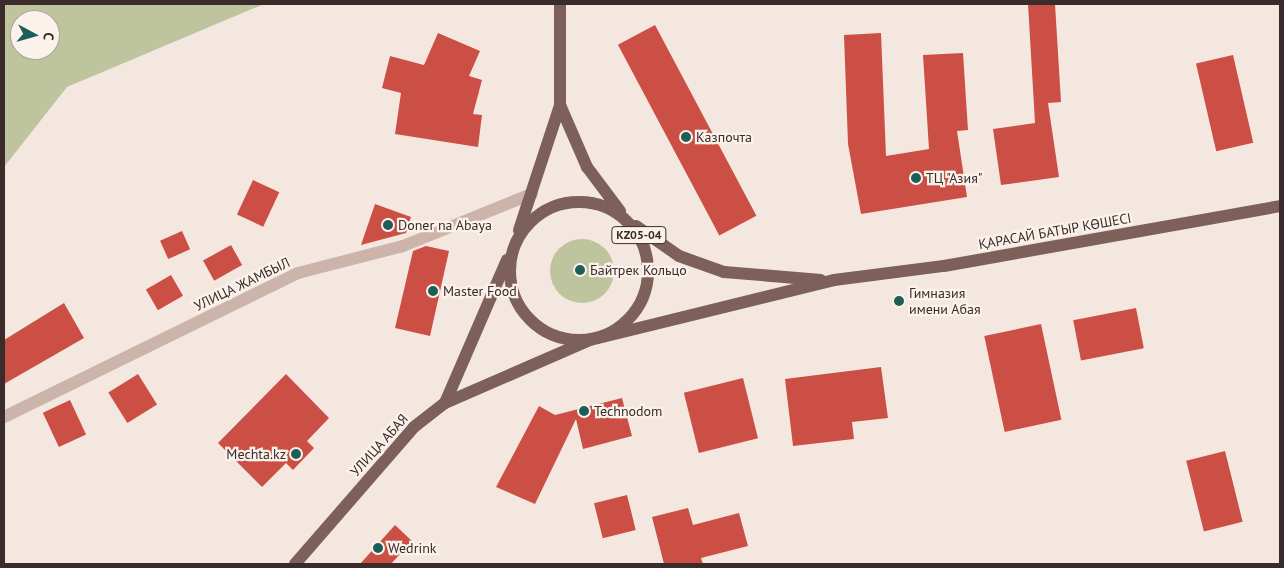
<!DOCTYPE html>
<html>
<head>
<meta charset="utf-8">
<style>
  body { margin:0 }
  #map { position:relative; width:1284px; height:568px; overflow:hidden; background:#f4e7df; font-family:"PT Sans",sans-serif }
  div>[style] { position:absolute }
  .green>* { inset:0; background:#bec49e }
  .round { border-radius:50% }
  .building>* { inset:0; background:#cc4f45; transform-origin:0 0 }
  .minor>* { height:12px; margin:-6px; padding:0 6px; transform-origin:6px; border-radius:6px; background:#cdb4aa }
  .major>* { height:12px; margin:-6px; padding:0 6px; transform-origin:6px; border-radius:6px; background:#7d605a }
  .major>.ring { margin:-6px; padding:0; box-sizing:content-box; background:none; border:12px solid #7d605a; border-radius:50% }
  .dots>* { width:14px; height:14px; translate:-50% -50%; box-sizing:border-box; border:2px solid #fbf2ec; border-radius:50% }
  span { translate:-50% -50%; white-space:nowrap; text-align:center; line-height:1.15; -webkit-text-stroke:4.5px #fbf2ec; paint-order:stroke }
  .shield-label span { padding:1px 4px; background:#fbf2ec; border:1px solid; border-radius:4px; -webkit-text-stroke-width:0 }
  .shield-label { font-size:12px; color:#3a2c2a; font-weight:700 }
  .poi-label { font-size:14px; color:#3a2c2a }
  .left { translate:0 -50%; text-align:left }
  .right { translate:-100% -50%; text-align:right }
  .street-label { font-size:14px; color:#3a2c2a }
  .frame { position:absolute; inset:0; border:5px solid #3a2c2a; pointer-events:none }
  .north { position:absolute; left:10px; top:10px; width:50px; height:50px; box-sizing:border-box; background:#fbf2ec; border:1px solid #aea39e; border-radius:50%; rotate:96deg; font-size:14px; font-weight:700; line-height:20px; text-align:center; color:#3a2c2a }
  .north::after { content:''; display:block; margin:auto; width:18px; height:22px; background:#1d5f58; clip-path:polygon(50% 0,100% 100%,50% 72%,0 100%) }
</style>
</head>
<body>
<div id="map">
  <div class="green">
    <div style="clip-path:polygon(evenodd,4px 4px,264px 4px,67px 87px,4px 167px,4px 4px,20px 20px,50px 20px,50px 50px,20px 50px,20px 20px)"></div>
    <div class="round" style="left:550px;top:239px;width:64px;height:64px"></div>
  </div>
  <div class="building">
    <div style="clip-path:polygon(1028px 4px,1055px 4px,1061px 102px,1048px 103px,1059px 177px,1001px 185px,993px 129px,1035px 123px)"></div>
    <div style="left:655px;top:25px;width:216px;height:42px;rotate:62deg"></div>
    <div style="clip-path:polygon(438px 33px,480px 51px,469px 76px,482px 80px,473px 114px,482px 115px,478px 147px,395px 134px,401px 93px,382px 88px,390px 56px,424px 65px)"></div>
    <div style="clip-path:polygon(881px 33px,886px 156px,929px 149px,923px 55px,963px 53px,968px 130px,957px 131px,967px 197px,861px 214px,848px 144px,844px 35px)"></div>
    <div style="left:1233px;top:55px;width:90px;height:38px;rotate:77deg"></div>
    <div style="left:253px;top:180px;width:29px;height:38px;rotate:25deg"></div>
    <div style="clip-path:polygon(375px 204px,411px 217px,406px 233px,361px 245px)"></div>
    <div style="left:182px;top:231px;width:20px;height:24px;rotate:66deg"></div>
    <div style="left:231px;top:245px;width:23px;height:32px;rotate:61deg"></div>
    <div style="clip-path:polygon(426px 246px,449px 251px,430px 336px,395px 328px,413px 251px)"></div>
    <div style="left:171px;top:275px;width:24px;height:29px;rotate:60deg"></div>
    <div style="clip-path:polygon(64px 303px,84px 338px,4px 384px,4px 340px)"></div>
    <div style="left:1136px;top:308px;width:41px;height:64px;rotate:79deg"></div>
    <div style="left:1041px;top:324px;width:98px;height:58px;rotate:78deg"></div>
    <div style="clip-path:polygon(881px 367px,888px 418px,852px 422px,854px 439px,793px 446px,785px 379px)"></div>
    <div style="left:138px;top:374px;width:36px;height:35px;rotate:58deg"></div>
    <div style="clip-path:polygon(286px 374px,329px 418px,307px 441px,314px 448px,293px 470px,286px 463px,262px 487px,218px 443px)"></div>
    <div style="left:743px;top:378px;width:62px;height:61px;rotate:76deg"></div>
    <div style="clip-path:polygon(622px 398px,632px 436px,583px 449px,576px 419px,535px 504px,496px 487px,539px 406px,555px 415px)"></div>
    <div style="left:70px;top:400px;width:38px;height:30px;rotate:65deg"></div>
    <div style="left:1225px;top:451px;width:73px;height:40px;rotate:76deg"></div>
    <div style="left:627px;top:495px;width:36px;height:34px;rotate:76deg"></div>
    <div style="clip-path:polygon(688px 508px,693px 525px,739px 513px,748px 546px,701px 558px,703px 564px,664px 564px,652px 517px)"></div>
    <div style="clip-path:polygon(395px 525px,412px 541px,391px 564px,360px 564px)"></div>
  </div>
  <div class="minor">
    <div style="left:4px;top:417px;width:327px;rotate:-26.1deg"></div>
    <div style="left:298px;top:273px;width:108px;rotate:-14.4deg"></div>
    <div style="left:403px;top:246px;width:139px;rotate:-22deg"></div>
  </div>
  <div class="major">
    <div style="left:560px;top:105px;width:68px;rotate:66.5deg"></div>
    <div style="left:587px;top:167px;width:55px;rotate:53.1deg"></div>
    <div class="ring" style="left:510px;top:202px;width:126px;height:126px"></div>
    <div style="left:636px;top:226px;width:52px;rotate:34.9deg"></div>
    <div style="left:679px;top:256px;width:48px;rotate:19.6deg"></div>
    <div style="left:724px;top:272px;width:97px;rotate:4.7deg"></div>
    <div style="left:519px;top:230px;width:132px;rotate:-71.8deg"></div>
    <div style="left:560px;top:105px;width:101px;rotate:-90deg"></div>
    <div style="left:445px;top:403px;width:156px;rotate:-66.6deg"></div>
    <div style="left:295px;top:564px;width:181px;rotate:-49deg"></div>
    <div style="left:414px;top:427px;width:39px;rotate:-38deg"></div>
    <div style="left:445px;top:403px;width:158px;rotate:-23.5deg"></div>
    <div style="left:590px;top:340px;width:251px;rotate:-13.8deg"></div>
    <div style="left:834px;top:280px;width:111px;rotate:-7.3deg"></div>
    <div style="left:944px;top:266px;width:341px;rotate:-10.1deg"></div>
  </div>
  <div class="dots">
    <div style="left:686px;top:137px;background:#1d5f58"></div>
    <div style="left:916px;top:178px;background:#1d5f58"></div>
    <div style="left:388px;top:225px;background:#1d5f58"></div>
    <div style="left:580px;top:270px;background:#1d5f58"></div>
    <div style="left:433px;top:291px;background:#1d5f58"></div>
    <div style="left:899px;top:301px;background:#1d5f58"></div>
    <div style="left:584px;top:411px;background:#1d5f58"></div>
    <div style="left:296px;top:454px;background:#1d5f58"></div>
    <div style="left:378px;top:548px;background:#1d5f58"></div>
  </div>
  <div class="shield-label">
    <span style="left:639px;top:235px">KZ05-04</span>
  </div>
  <div class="poi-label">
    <span class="left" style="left:696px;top:137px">Казпочта</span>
    <span class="left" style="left:926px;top:178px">ТЦ "Азия"</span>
    <span class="left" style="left:398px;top:225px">Doner na Abaya</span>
    <span class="left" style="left:590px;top:270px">Байтрек Кольцо</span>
    <span class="left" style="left:443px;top:291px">Master Food</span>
    <span class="left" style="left:909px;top:301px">Гимназия<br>имени Абая</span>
    <span class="left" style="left:594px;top:411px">Technodom</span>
    <span class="right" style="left:286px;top:454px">Mechta.kz</span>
    <span class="left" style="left:388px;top:548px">Wedrink</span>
  </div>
  <div class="street-label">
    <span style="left:1055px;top:231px;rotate:-10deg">ҚАРАСАЙ БАТЫР КӨШЕСІ</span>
    <span style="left:242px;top:284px;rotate:-26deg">УЛИЦА ЖАМБЫЛ</span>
    <span style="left:379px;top:445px;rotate:-48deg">УЛИЦА АБАЯ</span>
  </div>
  <div class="frame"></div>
  <div class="north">С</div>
</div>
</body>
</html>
